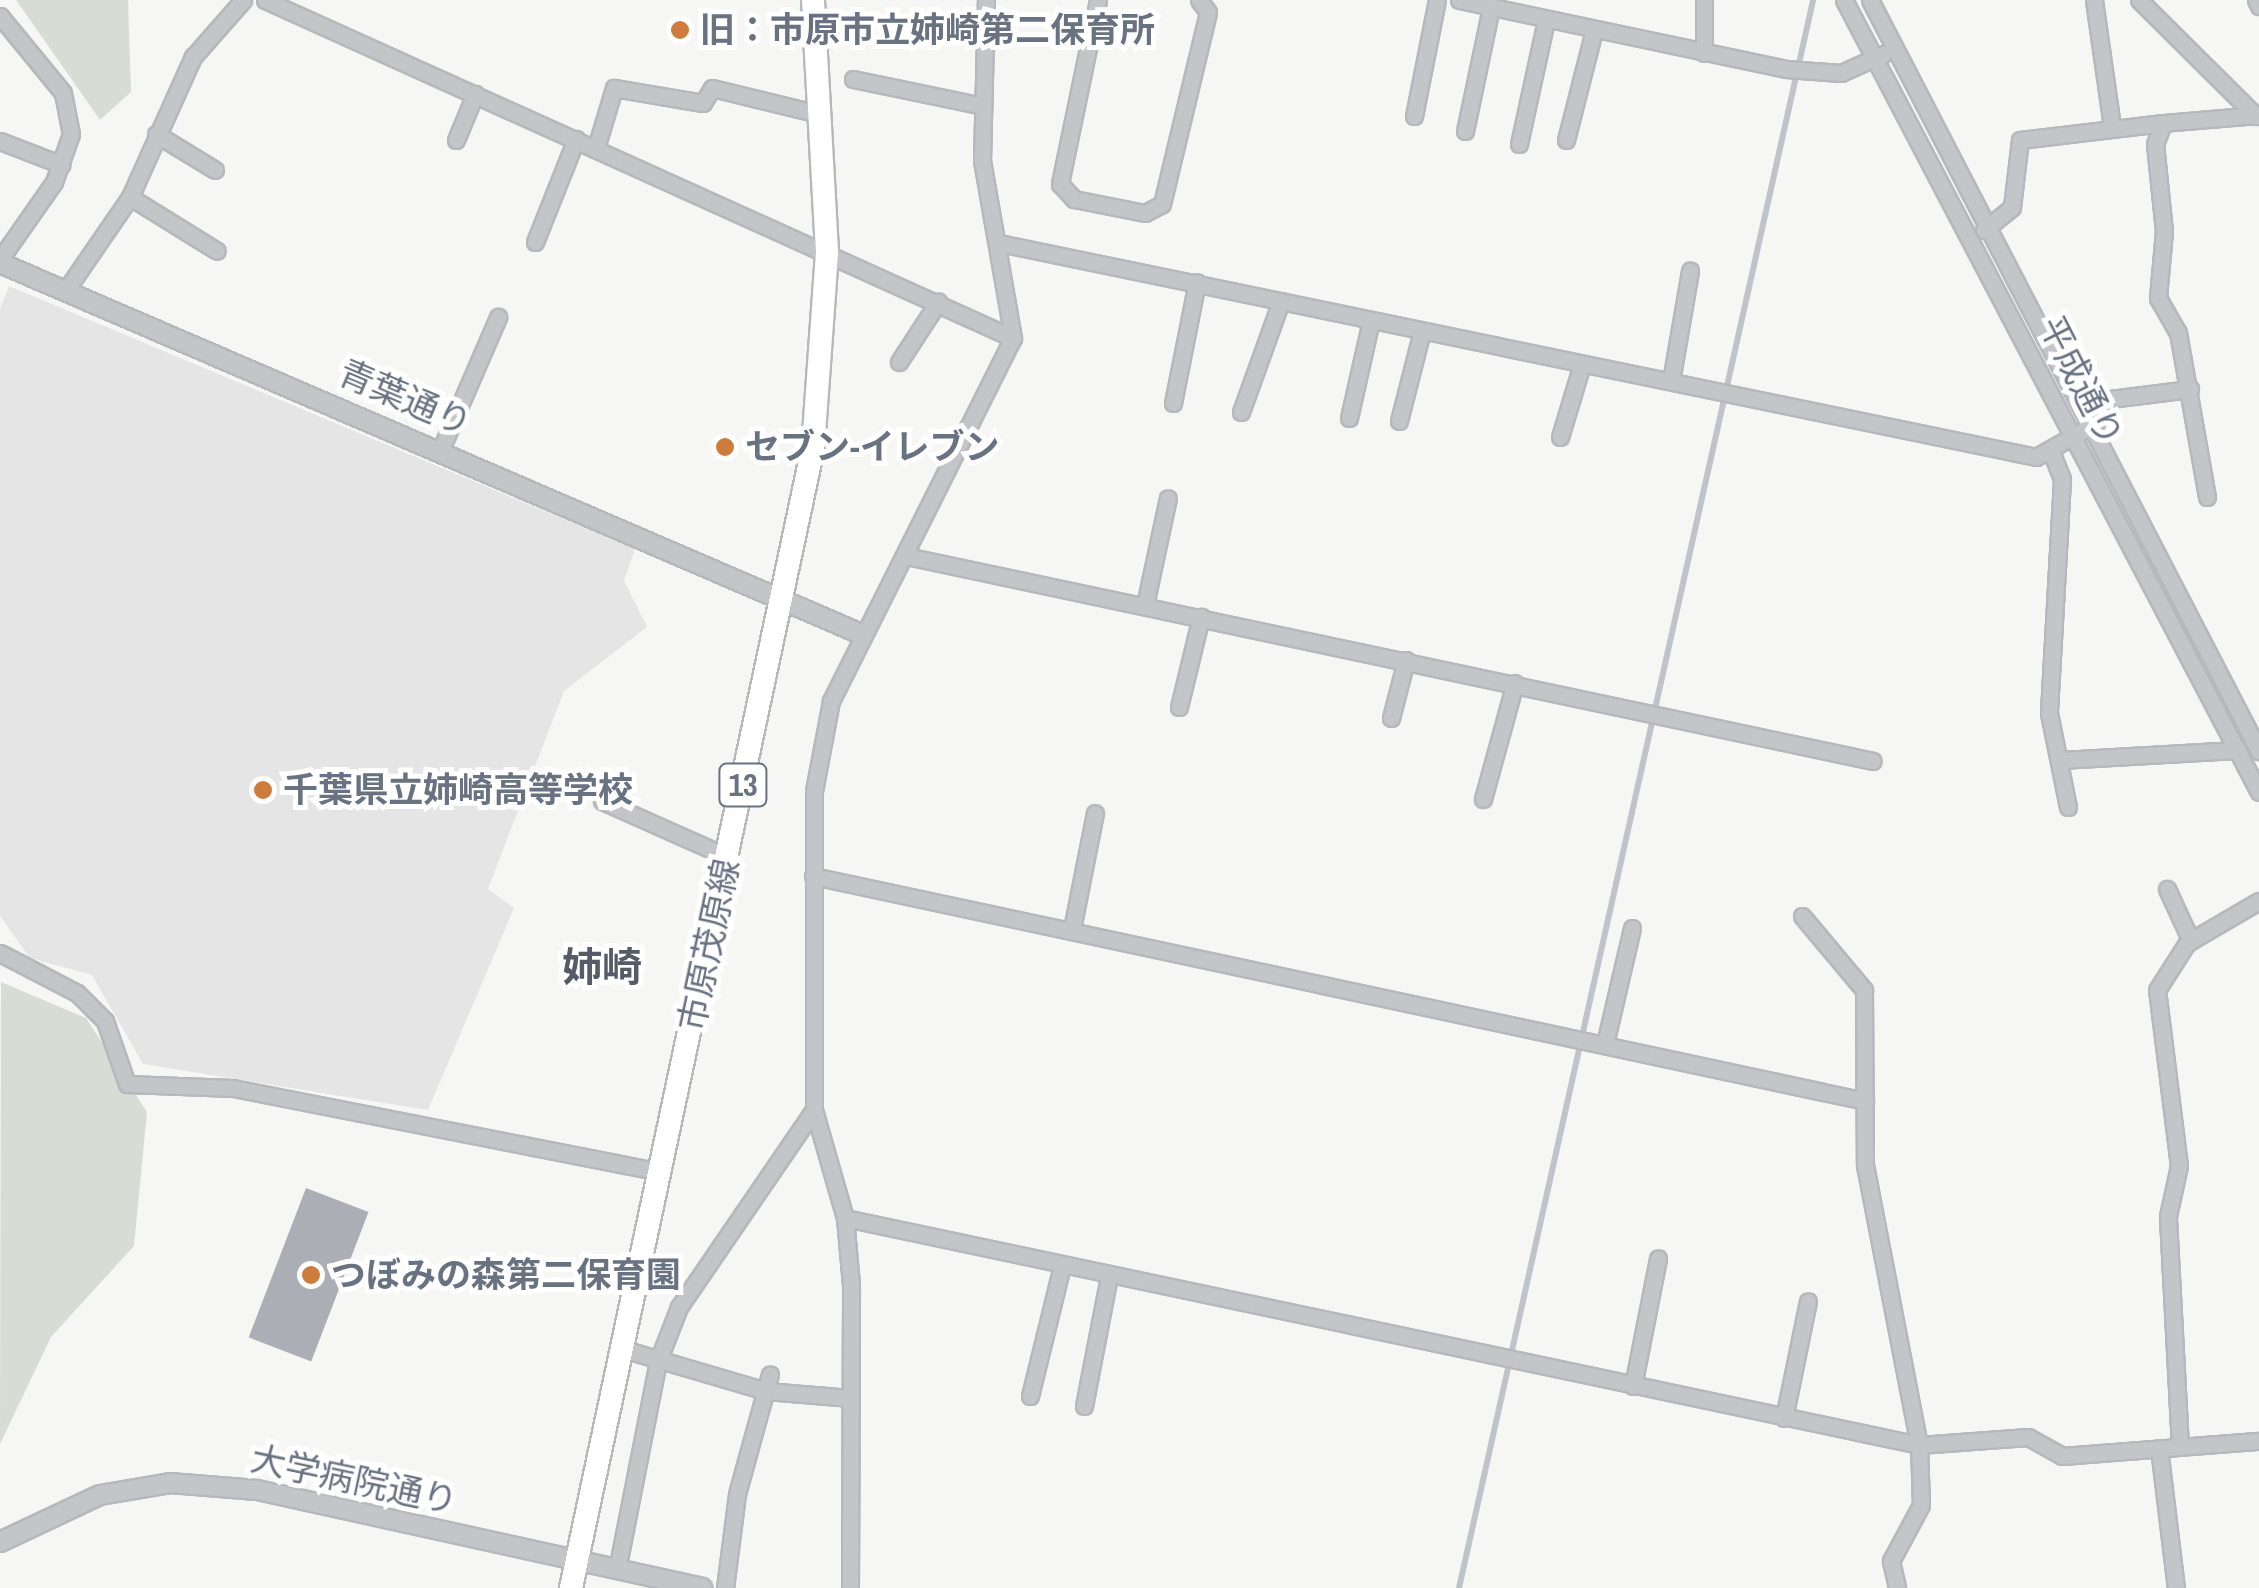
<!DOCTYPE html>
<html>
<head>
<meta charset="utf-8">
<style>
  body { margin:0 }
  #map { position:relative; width:2259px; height:1588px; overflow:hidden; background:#f6f6f4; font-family:"Archivo Narrow","Noto Sans JP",sans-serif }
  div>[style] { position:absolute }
  .built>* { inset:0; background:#e4e5e4 }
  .green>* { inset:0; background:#d7ddd5 }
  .stream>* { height:6px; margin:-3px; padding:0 3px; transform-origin:3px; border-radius:3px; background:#bfc4cb }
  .building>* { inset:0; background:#abafb5; transform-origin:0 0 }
  .roads { filter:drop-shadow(2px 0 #b6b8bc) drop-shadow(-2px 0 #b6b8bc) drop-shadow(0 2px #b6b8bc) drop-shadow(0 -2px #b6b8bc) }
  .minor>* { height:15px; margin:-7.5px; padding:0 7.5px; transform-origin:7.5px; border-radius:7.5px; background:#c3c5c8 }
  .tertiary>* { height:18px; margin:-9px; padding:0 9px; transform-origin:9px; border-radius:9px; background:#c3c5c8 }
  .primary>* { height:22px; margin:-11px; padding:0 11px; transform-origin:11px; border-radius:11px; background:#fff }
  .dots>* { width:28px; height:28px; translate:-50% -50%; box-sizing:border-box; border:5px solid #fff; border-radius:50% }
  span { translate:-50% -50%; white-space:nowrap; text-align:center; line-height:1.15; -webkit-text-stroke:10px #fff; paint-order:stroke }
  .shield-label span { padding:2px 8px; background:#fff; border:2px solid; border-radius:8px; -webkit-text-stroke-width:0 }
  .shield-label { font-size:32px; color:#697281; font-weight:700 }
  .poi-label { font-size:35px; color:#697281; font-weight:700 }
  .left { translate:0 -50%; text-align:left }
  .street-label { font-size:35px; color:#697281 }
  .quarter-label { font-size:40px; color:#565c67; font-weight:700 }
</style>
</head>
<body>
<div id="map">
  <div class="built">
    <div style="clip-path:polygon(9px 286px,635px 549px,624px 581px,647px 627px,564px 691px,488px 889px,514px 908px,428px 1110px,143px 1064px,92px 975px,30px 958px,0 916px,0 309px)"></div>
  </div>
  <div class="green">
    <div style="clip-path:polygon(16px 0,128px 0,131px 92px,100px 120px)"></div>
    <div style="clip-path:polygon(1px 982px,86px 1018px,147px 1112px,134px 1246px,51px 1337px,0 1444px)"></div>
  </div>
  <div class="stream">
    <div style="left:1459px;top:1588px;width:1627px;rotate:-77.43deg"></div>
  </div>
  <div class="building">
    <div style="left:306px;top:1188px;width:67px;height:160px;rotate:21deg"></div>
  </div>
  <div class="roads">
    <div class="minor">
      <div style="left:265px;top:0;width:821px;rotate:24.32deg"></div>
      <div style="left:1098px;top:0;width:188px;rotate:101.7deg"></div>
      <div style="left:1060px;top:184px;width:21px;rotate:47deg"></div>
      <div style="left:1074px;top:199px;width:72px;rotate:11.2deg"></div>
      <div style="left:1145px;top:213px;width:19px;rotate:-28deg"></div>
      <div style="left:1162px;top:204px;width:197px;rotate:-76.5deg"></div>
      <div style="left:1208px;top:12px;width:15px;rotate:-127deg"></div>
      <div style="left:1459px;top:0;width:334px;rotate:11.9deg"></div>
      <div style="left:1786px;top:69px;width:55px;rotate:4.2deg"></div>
      <div style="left:1841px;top:73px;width:46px;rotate:-24.3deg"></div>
      <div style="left:1844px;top:0;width:894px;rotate:62.35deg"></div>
      <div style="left:1870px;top:0;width:846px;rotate:62.62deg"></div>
      <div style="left:2094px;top:0;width:127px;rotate:81.9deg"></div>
      <div style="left:2139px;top:0;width:165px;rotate:44.8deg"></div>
      <div style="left:2256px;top:0;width:7px;rotate:63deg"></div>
      <div style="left:0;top:16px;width:99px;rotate:50.7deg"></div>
      <div style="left:63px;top:93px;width:42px;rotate:79deg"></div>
      <div style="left:71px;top:134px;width:51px;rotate:109.5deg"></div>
      <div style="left:54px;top:182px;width:94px;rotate:125deg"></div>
      <div style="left:1704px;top:53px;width:53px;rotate:-90deg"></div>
      <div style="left:853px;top:79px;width:133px;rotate:11.7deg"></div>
      <div style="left:1414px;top:116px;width:118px;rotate:-78.8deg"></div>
      <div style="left:1465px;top:131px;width:126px;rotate:-78.1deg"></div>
      <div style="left:156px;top:134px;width:69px;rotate:31.4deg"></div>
      <div style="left:456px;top:140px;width:50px;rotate:-67.6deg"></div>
      <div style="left:1566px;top:140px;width:114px;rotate:-75.7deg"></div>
      <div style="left:0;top:141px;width:66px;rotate:21.2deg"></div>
      <div style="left:1519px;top:144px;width:127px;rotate:-77.7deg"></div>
      <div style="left:596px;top:148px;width:63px;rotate:-73.3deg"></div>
      <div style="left:614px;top:88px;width:90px;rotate:9.6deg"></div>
      <div style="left:703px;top:103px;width:17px;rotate:-59deg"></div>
      <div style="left:712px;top:88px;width:110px;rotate:13.7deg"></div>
      <div style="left:130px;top:197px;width:102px;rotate:31.8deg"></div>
      <div style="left:1984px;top:230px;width:36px;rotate:-39deg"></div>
      <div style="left:2012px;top:207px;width:67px;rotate:-83.2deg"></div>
      <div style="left:2020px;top:140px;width:144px;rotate:-6.8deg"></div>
      <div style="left:535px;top:242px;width:111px;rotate:-68.3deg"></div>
      <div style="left:999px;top:243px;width:1059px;rotate:11.66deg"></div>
      <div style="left:2036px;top:457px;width:69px;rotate:-29.5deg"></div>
      <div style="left:66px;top:290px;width:113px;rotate:-55.5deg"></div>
      <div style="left:130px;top:197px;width:154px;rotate:-65.8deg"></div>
      <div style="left:193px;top:57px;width:76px;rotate:-48.7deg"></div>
      <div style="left:899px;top:362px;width:72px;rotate:-57deg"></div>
      <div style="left:1671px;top:381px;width:112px;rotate:-80.2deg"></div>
      <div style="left:2086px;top:402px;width:105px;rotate:-7.1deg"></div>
      <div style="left:1173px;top:403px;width:123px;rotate:-78.8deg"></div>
      <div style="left:1241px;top:412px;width:118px;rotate:-70.2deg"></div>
      <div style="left:1349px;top:418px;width:100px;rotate:-77.3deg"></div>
      <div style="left:1399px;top:421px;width:93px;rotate:-75.7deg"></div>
      <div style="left:1560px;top:437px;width:76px;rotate:-73.2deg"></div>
      <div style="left:441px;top:449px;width:144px;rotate:-66.6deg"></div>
      <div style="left:2052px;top:454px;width:27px;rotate:68deg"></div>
      <div style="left:2062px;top:479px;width:234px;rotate:93.2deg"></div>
      <div style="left:2049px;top:713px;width:96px;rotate:78.6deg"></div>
      <div style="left:2207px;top:497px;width:167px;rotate:-100deg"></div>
      <div style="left:2178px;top:333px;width:40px;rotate:-119.7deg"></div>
      <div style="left:2158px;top:298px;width:67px;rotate:-84.9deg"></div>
      <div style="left:2164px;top:231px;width:87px;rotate:-95.9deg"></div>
      <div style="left:2155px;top:144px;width:22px;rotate:-69deg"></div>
      <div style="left:2163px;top:123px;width:96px;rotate:-4.8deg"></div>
      <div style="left:906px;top:556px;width:988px;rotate:11.97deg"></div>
      <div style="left:1145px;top:605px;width:109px;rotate:-77.9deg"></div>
      <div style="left:1179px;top:707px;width:93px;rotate:-76.3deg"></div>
      <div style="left:1391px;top:718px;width:60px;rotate:-75.5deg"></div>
      <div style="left:2059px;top:760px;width:179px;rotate:-3.2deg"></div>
      <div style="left:1483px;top:799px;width:120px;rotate:-74.6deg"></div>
      <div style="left:602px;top:801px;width:138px;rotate:24deg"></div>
      <div style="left:813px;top:876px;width:1076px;rotate:12.07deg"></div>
      <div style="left:2167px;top:889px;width:57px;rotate:65.2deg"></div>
      <div style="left:1802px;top:916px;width:97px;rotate:50deg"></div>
      <div style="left:1864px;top:990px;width:175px;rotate:89.7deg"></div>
      <div style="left:1865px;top:1165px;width:285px;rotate:79.1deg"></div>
      <div style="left:1919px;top:1445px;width:60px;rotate:88.1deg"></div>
      <div style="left:1921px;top:1505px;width:64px;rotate:118.2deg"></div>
      <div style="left:1891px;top:1561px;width:28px;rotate:77deg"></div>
      <div style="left:1072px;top:929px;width:118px;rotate:-78.8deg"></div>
      <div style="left:0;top:953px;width:87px;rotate:27.5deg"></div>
      <div style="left:77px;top:993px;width:40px;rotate:45deg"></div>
      <div style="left:105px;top:1021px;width:67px;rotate:70.8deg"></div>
      <div style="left:127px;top:1084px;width:106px;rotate:2.2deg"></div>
      <div style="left:233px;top:1088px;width:436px;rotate:11.1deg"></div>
      <div style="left:1605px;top:1044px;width:119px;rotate:-76.9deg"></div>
      <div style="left:845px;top:1218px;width:1098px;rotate:11.93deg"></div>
      <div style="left:1919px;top:1445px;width:109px;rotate:-4.2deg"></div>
      <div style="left:2028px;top:1437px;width:39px;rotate:29deg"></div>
      <div style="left:2062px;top:1456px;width:198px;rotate:-4.4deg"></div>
      <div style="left:623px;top:1349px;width:149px;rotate:16.4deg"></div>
      <div style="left:766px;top:1391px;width:85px;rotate:4.7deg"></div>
      <div style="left:1633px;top:1386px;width:130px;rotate:-78.9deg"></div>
      <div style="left:1030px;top:1396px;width:134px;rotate:-76.2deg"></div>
      <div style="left:1084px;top:1406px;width:132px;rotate:-79.1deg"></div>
      <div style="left:1784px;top:1418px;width:119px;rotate:-78.4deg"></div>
      <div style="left:2180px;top:1447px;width:231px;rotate:-93deg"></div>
      <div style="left:2168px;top:1216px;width:51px;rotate:-77.6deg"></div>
      <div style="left:2179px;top:1166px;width:177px;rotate:-97.1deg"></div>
      <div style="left:2157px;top:990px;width:56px;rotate:-57.4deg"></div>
      <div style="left:2187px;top:943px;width:83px;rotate:-30.3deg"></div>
      <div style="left:2159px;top:1448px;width:141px;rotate:83.1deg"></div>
      <div style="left:617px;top:1570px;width:213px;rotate:-78.9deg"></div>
      <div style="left:658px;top:1361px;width:58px;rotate:-68.7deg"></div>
      <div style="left:679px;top:1307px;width:239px;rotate:-55.6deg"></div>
      <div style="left:725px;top:1588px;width:95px;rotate:-82.7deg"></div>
      <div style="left:737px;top:1494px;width:124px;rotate:-74.6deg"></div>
      <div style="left:850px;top:1588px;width:303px;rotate:-89.8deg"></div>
      <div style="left:851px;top:1285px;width:67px;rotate:-95.1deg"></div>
      <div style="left:845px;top:1218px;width:112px;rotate:-106deg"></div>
      <div style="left:814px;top:1110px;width:319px;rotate:-90deg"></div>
      <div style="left:814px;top:791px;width:92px;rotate:-79.3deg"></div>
      <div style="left:831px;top:701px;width:406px;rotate:-63.4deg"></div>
      <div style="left:1013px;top:338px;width:180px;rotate:-99.9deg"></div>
      <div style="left:982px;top:161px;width:161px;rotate:-88.6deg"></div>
    </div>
    <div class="tertiary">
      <div style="left:0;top:263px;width:938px;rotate:23.31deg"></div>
      <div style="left:0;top:1542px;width:110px;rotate:-25.2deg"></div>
      <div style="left:100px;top:1495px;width:71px;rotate:-9.7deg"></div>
      <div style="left:170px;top:1483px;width:87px;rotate:4.6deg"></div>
      <div style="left:257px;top:1490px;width:456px;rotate:12.4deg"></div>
    </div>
    <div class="primary">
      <div style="left:571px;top:1588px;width:1165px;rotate:-78.02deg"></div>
      <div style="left:813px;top:448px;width:197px;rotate:-85.9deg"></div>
      <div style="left:827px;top:251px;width:251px;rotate:-93.2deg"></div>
    </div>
  </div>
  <div class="dots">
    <div style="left:680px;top:30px;background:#cf7b3b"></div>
    <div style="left:725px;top:447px;background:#cf7b3b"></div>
    <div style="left:263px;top:790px;background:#cf7b3b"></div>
    <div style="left:311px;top:1275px;background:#cf7b3b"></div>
  </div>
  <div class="shield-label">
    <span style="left:743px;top:785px">13</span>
  </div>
  <div class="poi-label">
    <span class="left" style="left:700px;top:30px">旧：市原市立姉崎第二保育所</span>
    <span class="left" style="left:745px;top:447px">セブン-イレブン</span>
    <span class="left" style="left:283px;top:790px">千葉県立姉崎高等学校</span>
    <span class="left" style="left:331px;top:1275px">つぼみの森第二保育園</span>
  </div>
  <div class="street-label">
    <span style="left:2081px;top:381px;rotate:63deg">平成通り</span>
    <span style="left:405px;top:398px;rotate:23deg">青葉通り</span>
    <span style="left:709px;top:945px;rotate:-78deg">市原茂原線</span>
    <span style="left:354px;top:1480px;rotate:12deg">大学病院通り</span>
  </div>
  <div class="quarter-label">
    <span style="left:602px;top:967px">姉崎</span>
  </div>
</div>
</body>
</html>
